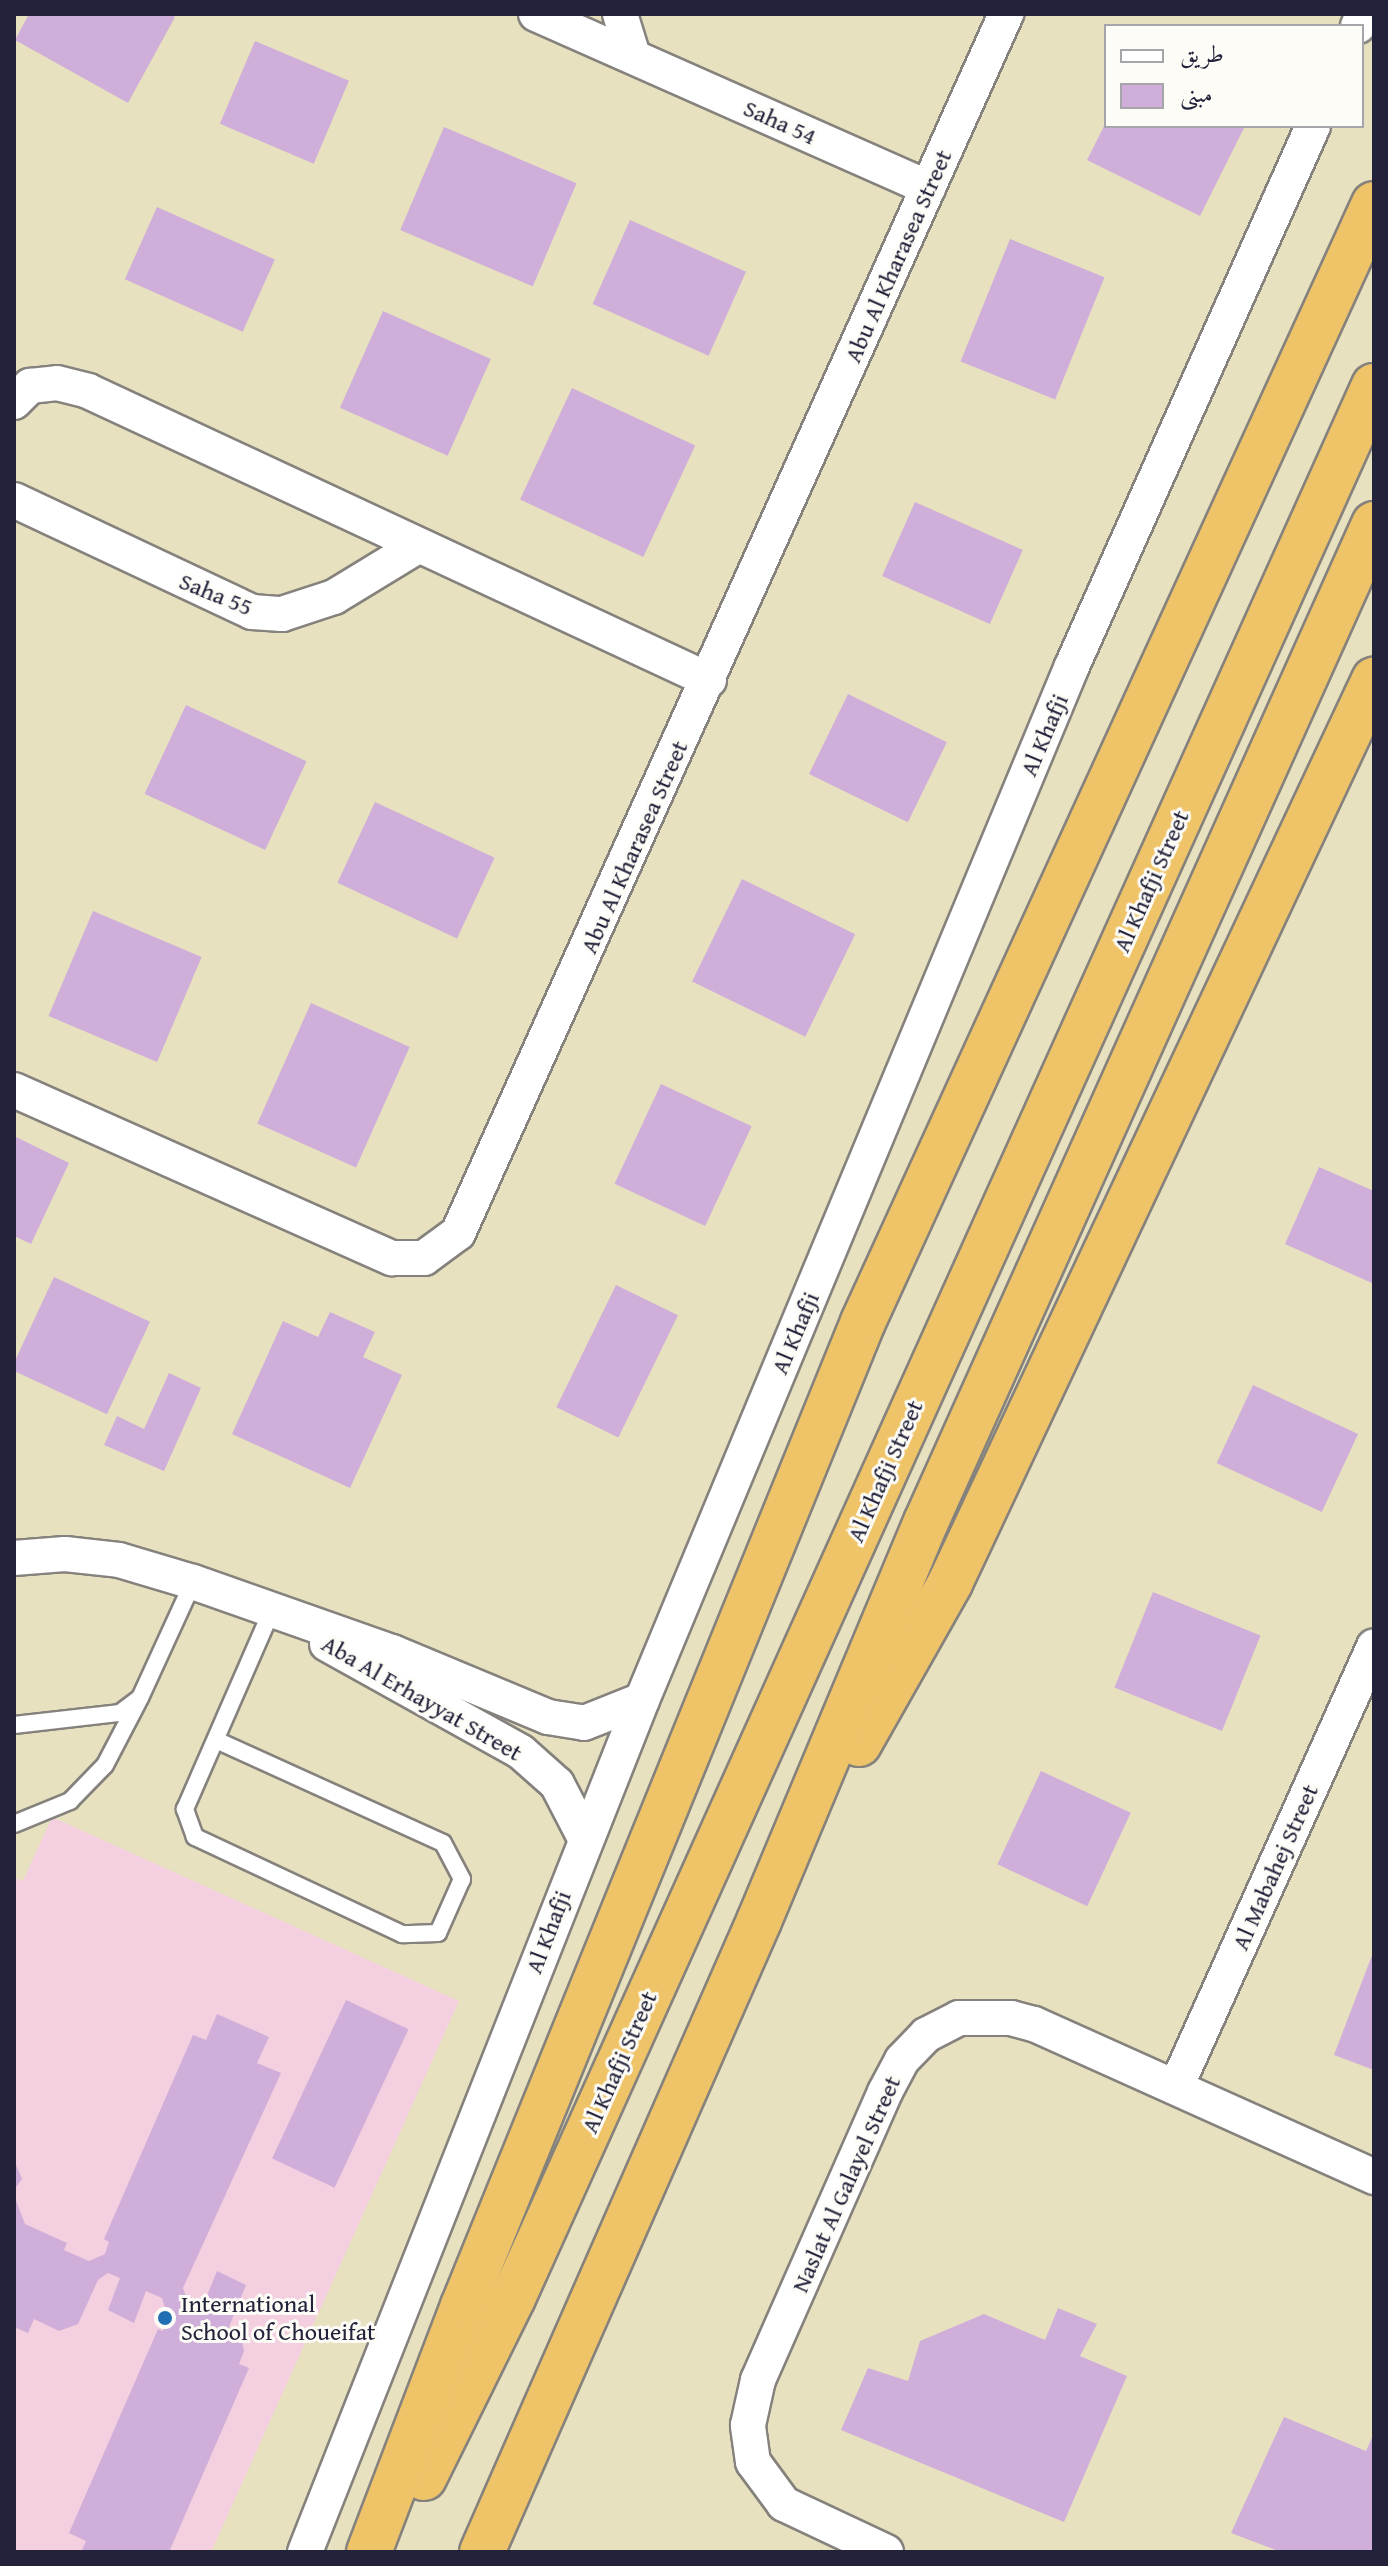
<!DOCTYPE html>
<html>
<head>
<meta charset="utf-8">
<style>
  body { margin:0 }
  #map { position:relative; width:1388px; height:2566px; overflow:hidden; background:#e8e1bf; font-family:"Gentium Book Plus",Amiri,serif }
  div>[style] { position:absolute }
  .built>* { inset:0; background:#f3cfdf }
  .building>* { inset:0; background:#cfafd9; transform-origin:0 0 }
  .roads { filter:drop-shadow(2px 0 #85827d) drop-shadow(-2px 0 #85827d) drop-shadow(0 2px #85827d) drop-shadow(0 -2px #85827d) }
  .lane>* { height:16px; margin:-8px; padding:0 8px; transform-origin:8px; border-radius:8px; background:#fff }
  .street>* { height:34px; margin:-17px; padding:0 17px; transform-origin:17px; border-radius:17px; background:#fff }
  .highway>* { height:44px; margin:-22px; padding:0 22px; transform-origin:22px; border-radius:22px; background:#efc469 }
  .dots>* { width:22px; height:22px; translate:-50% -50%; box-sizing:border-box; border:4px solid #fdfcf7; border-radius:50% }
  span { translate:-50% -50%; white-space:nowrap; text-align:center; line-height:1.15; -webkit-text-stroke:6px #fdfcf7; paint-order:stroke }
  .street-label { font-size:24px; color:#22223b }
  .poi-label { font-size:24px; color:#22223b }
  .left { translate:0 -50%; text-align:left }
  .frame { position:absolute; inset:0; border:16px solid #22223b; pointer-events:none }
  .legend { position:absolute; left:1104px; top:24px; width:260px; height:104px; box-sizing:border-box; background:#fdfcf7; border:2px solid #a5a5ac; margin:0; padding:10px 14px; list-style:none; font-size:24px; color:#22223b }
  .legend li { display:flex; align-items:center; gap:16px; height:40px }
  .legend b { width:40px; border:2px solid #a5a5ac }
</style>
</head>
<body>
<div id="map">
  <div class="built">
    <div style="clip-path:polygon(52px 1817px,459px 2001px,211px 2552px,14px 2552px,14px 1878px,23px 1881px)"></div>
  </div>
  <div class="building">
    <div style="clip-path:polygon(29px 14px,169px 14px,175px 17px,128px 103px,15px 40px)"></div>
    <div style="left:255px;top:41px;width:102px;height:90px;rotate:23deg"></div>
    <div style="clip-path:polygon(1104px 126px,1245px 126px,1200px 216px,1087px 160px)"></div>
    <div style="left:444px;top:127px;width:144px;height:112px;rotate:23deg"></div>
    <div style="left:157px;top:207px;width:129px;height:79px;rotate:24deg"></div>
    <div style="left:630px;top:220px;width:127px;height:92px;rotate:24deg"></div>
    <div style="left:1010px;top:239px;width:102px;height:132px;rotate:22deg"></div>
    <div style="left:383px;top:311px;width:118px;height:106px;rotate:24deg"></div>
    <div style="left:572px;top:388px;width:136px;height:123px;rotate:25deg"></div>
    <div style="left:915px;top:502px;width:118px;height:81px;rotate:24deg"></div>
    <div style="left:848px;top:694px;width:110px;height:89px;rotate:26deg"></div>
    <div style="left:186px;top:705px;width:133px;height:98px;rotate:25deg"></div>
    <div style="left:375px;top:802px;width:132px;height:89px;rotate:25deg"></div>
    <div style="left:742px;top:879px;width:126px;height:114px;rotate:26deg"></div>
    <div style="left:93px;top:911px;width:118px;height:114px;rotate:23deg"></div>
    <div style="left:311px;top:1003px;width:108px;height:132px;rotate:24deg"></div>
    <div style="left:661px;top:1084px;width:100px;height:110px;rotate:25deg"></div>
    <div style="clip-path:polygon(14px 1136px,69px 1163px,31px 1244px,14px 1236px)"></div>
    <div style="clip-path:polygon(1319px 1167px,1374px 1191px,1374px 1284px,1285px 1244px)"></div>
    <div style="left:54px;top:1277px;width:106px;height:102px;rotate:25deg"></div>
    <div style="left:616px;top:1285px;width:69px;height:136px;rotate:26deg"></div>
    <div style="clip-path:polygon(330px 1312px,375px 1332px,363px 1357px,402px 1375px,350px 1488px,232px 1434px,283px 1321px,318px 1337px)"></div>
    <div style="clip-path:polygon(169px 1373px,201px 1388px,164px 1471px,104px 1445px,117px 1416px,144px 1429px)"></div>
    <div style="left:1253px;top:1385px;width:116px;height:86px;rotate:25deg"></div>
    <div style="left:1153px;top:1592px;width:116px;height:103px;rotate:22deg"></div>
    <div style="left:1041px;top:1771px;width:99px;height:103px;rotate:25deg"></div>
    <div style="clip-path:polygon(1374px 1950px,1374px 2070px,1334px 2055px)"></div>
    <div style="left:346px;top:2000px;width:69px;height:175px;rotate:25deg"></div>
    <div style="clip-path:polygon(217px 2014px,269px 2037px,257px 2063px,281px 2073px,183px 2288px,190px 2309px,200px 2313px,217px 2271px,246px 2285px,229px 2327px,240px 2333px,244px 2351px,239px 2364px,249px 2368px,169px 2552px,81px 2552px,86px 2541px,69px 2533px,158px 2329px,163px 2331px,168px 2317px,162px 2298px,146px 2291px,134px 2323px,108px 2310px,120px 2278px,108px 2273px,98px 2280px,78px 2324px,59px 2331px,34px 2319px,28px 2333px,14px 2327px,14px 2195px,25px 2224px,67px 2243px,64px 2250px,89px 2261px,105px 2254px,109px 2242px,104px 2239px,193px 2035px,206px 2040px)"></div>
    <div style="clip-path:polygon(14px 2160px,22px 2179px,14px 2190px)"></div>
    <div style="clip-path:polygon(1058px 2308px,1097px 2324px,1080px 2356px,1127px 2376px,1064px 2522px,841px 2430px,868px 2368px,908px 2381px,920px 2341px,984px 2314px,1045px 2340px)"></div>
    <div style="clip-path:polygon(1284px 2417px,1366px 2451px,1374px 2433px,1374px 2552px,1281px 2552px,1231px 2533px)"></div>
  </div>
  <div class="roads">
    <div class="lane">
      <div style="left:14px;top:1725px;width:107px;rotate:-6.5deg"></div>
      <div style="left:120px;top:1713px;width:25px;rotate:-37deg"></div>
      <div style="left:140px;top:1698px;width:128px;rotate:-65.4deg"></div>
      <div style="left:216px;top:1740px;width:249px;rotate:24.4deg"></div>
      <div style="left:443px;top:1843px;width:41px;rotate:62.2deg"></div>
      <div style="left:462px;top:1879px;width:59px;rotate:114deg"></div>
      <div style="left:438px;top:1933px;width:36px;rotate:178deg"></div>
      <div style="left:402px;top:1934px;width:229px;rotate:-154.9deg"></div>
      <div style="left:195px;top:1837px;width:30px;rotate:-110deg"></div>
      <div style="left:185px;top:1809px;width:217px;rotate:-66.4deg"></div>
      <div style="left:14px;top:1824px;width:61px;rotate:-22.3deg"></div>
      <div style="left:70px;top:1801px;width:50px;rotate:-45.8deg"></div>
      <div style="left:105px;top:1765px;width:71px;rotate:-62.4deg"></div>
    </div>
    <div class="street">
      <div style="left:536px;top:14px;width:429px;rotate:23.9deg"></div>
      <div style="left:620px;top:14px;width:44px;rotate:72.8deg"></div>
      <div style="left:1358px;top:26px;width:13px;rotate:-67deg"></div>
      <div style="left:14px;top:402px;width:23px;rotate:-45deg"></div>
      <div style="left:30px;top:386px;width:27px;rotate:-6deg"></div>
      <div style="left:57px;top:383px;width:32px;rotate:14deg"></div>
      <div style="left:88px;top:391px;width:685px;rotate:24.96deg"></div>
      <div style="left:14px;top:500px;width:263px;rotate:25.2deg"></div>
      <div style="left:252px;top:612px;width:30px;rotate:4deg"></div>
      <div style="left:282px;top:614px;width:55px;rotate:-18.1deg"></div>
      <div style="left:334px;top:597px;width:98px;rotate:-31.3deg"></div>
      <div style="left:14px;top:1090px;width:414px;rotate:24deg"></div>
      <div style="left:392px;top:1258px;width:32px"></div>
      <div style="left:424px;top:1258px;width:42px;rotate:-36.3deg"></div>
      <div style="left:458px;top:1233px;width:1337px;rotate:-65.79deg"></div>
      <div style="left:14px;top:1558px;width:51px;rotate:-4.5deg"></div>
      <div style="left:65px;top:1554px;width:54px;rotate:6.3deg"></div>
      <div style="left:119px;top:1560px;width:77px;rotate:16.6deg"></div>
      <div style="left:193px;top:1582px;width:211px;rotate:19.4deg"></div>
      <div style="left:392px;top:1652px;width:169px;rotate:22.6deg"></div>
      <div style="left:548px;top:1717px;width:36px;rotate:9deg"></div>
      <div style="left:584px;top:1723px;width:62px;rotate:-21.6deg"></div>
      <div style="left:327px;top:1644px;width:222px;rotate:29.1deg"></div>
      <div style="left:521px;top:1752px;width:48px;rotate:41.6deg"></div>
      <div style="left:557px;top:1784px;width:61px;rotate:62.6deg"></div>
      <div style="left:1176px;top:2087px;width:483px;rotate:-65.8deg"></div>
      <div style="left:305px;top:2552px;width:916px;rotate:-68.42deg"></div>
      <div style="left:642px;top:1700px;width:1120px;rotate:-67.42deg"></div>
      <div style="left:1072px;top:666px;width:591px;rotate:-65.95deg"></div>
      <div style="left:886px;top:2552px;width:113px;rotate:-154.8deg"></div>
      <div style="left:784px;top:2504px;width:52px;rotate:-126.4deg"></div>
      <div style="left:753px;top:2462px;width:37px;rotate:-98deg"></div>
      <div style="left:748px;top:2425px;width:46px;rotate:-77.5deg"></div>
      <div style="left:758px;top:2380px;width:315px;rotate:-66.2deg"></div>
      <div style="left:885px;top:2092px;width:36px;rotate:-62deg"></div>
      <div style="left:902px;top:2060px;width:35px;rotate:-46deg"></div>
      <div style="left:926px;top:2035px;width:37px;rotate:-27deg"></div>
      <div style="left:959px;top:2018px;width:52px"></div>
      <div style="left:1011px;top:2018px;width:24px;rotate:15deg"></div>
      <div style="left:1034px;top:2024px;width:373px;rotate:24.2deg"></div>
    </div>
    <div class="highway">
      <div style="left:859px;top:1744px;width:185px;rotate:-60.5deg"></div>
      <div style="left:950px;top:1583px;width:998px;rotate:-64.85deg"></div>
      <div style="left:424px;top:2478px;width:201px;rotate:-63.7deg"></div>
      <div style="left:513px;top:2298px;width:2097px;rotate:-65.76deg"></div>
      <div style="left:369px;top:2552px;width:263px;rotate:-69.1deg"></div>
      <div style="left:463px;top:2306px;width:1062px;rotate:-67.88deg"></div>
      <div style="left:863px;top:1322px;width:1229px;rotate:-65.44deg"></div>
      <div style="left:482px;top:2552px;width:689px;rotate:-66.3deg"></div>
      <div style="left:759px;top:1921px;width:433px;rotate:-67.3deg"></div>
      <div style="left:926px;top:1522px;width:1094px;rotate:-65.82deg"></div>
    </div>
  </div>
  <div class="dots">
    <div style="left:165px;top:2318px;background:#1f6fb2"></div>
  </div>
  <div class="street-label">
    <span style="left:780px;top:122px;rotate:24deg">Saha 54</span>
    <span style="left:898px;top:256px;rotate:-66deg">Abu Al Kharasea Street</span>
    <span style="left:216px;top:594px;rotate:22deg">Saha 55</span>
    <span style="left:1044px;top:735px;rotate:-67deg">Al Khafji</span>
    <span style="left:634px;top:847px;rotate:-66deg">Abu Al Kharasea Street</span>
    <span style="left:1151px;top:881px;rotate:-66deg">Al Khafji Street</span>
    <span style="left:795px;top:1333px;rotate:-67deg">Al Khafji</span>
    <span style="left:885px;top:1471px;rotate:-66deg">Al Khafji Street</span>
    <span style="left:422px;top:1698px;rotate:30deg">Aba Al Erhayyat Street</span>
    <span style="left:1275px;top:1867px;rotate:-66deg">Al Mabahej Street</span>
    <span style="left:548px;top:1932px;rotate:-69deg">Al Khafji</span>
    <span style="left:619px;top:2062px;rotate:-66deg">Al Khafji Street</span>
    <span style="left:846px;top:2184px;rotate:-66deg">Naslat Al Galayel Street</span>
  </div>
  <div class="poi-label">
    <span class="left" style="left:181px;top:2318px">International<br>School of Choueifat</span>
  </div>
  <div class="frame"></div>
  <ul class="legend">
  <li><b style="height:10px;background:#fff"></b>طريق</li>
  <li><b style="height:22px;background:#cfafd9"></b>مبنى</li>
  </ul>
</div>
</body>
</html>
